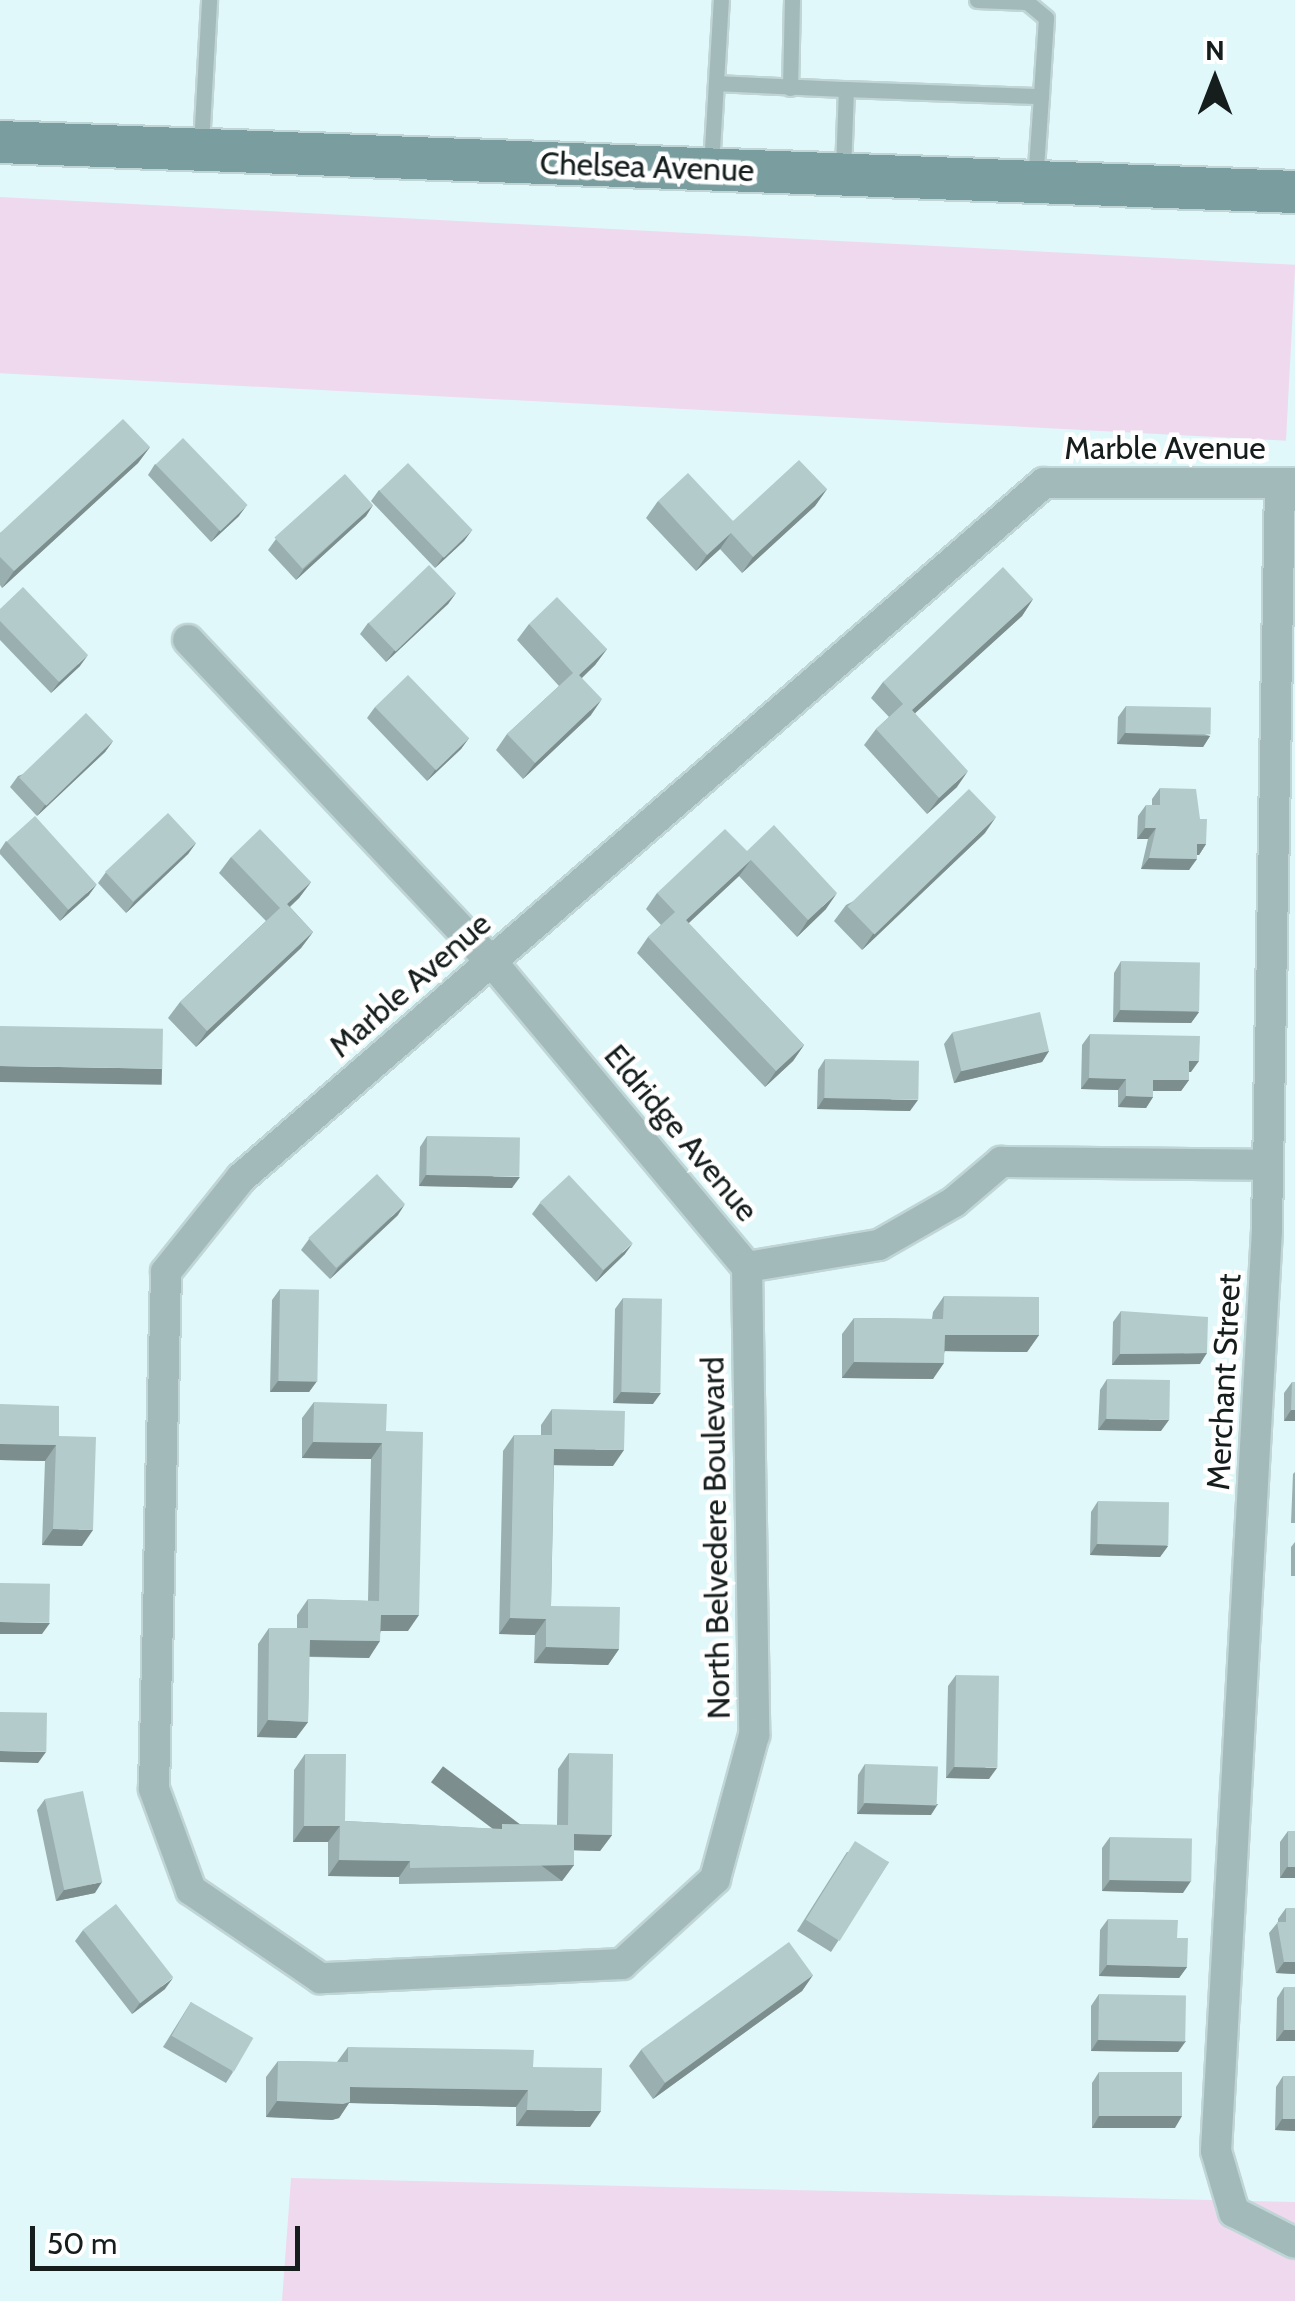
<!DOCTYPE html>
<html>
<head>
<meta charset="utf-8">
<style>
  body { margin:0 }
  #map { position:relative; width:1295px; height:2301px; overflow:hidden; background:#e0f8f9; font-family:Cabin,sans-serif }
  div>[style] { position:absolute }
  .green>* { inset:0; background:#efd9ee; transform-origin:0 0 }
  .roads { filter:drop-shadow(2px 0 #c0d5d6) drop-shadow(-2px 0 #c0d5d6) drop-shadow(0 2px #c0d5d6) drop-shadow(0 -2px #c0d5d6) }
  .lane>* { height:15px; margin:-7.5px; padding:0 7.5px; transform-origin:7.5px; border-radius:7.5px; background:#a2baba }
  .street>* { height:30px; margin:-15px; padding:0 15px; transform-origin:15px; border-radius:15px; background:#a2baba }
  .secondary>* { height:42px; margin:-21px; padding:0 21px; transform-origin:21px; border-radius:21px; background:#7a9e9f }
  .wall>* { inset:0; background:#9aafaf }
  .shaded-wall>* { inset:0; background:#7d8e8e; transform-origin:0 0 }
  .building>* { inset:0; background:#b3cbcb; transform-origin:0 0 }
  span { translate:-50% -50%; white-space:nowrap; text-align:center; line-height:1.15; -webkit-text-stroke:9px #fff; paint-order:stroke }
  .street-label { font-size:32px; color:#151d1d }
  .north { position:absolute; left:1165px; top:30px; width:100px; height:100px; -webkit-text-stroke:8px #fff; paint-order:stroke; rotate:0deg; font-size:28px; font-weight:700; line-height:40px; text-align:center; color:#151d1d }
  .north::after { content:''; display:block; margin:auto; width:35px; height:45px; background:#151d1d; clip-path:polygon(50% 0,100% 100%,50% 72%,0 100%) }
  .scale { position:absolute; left:30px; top:2226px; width:270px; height:45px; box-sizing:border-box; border:5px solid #151d1d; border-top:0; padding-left:12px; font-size:30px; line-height:35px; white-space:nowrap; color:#151d1d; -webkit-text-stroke:8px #fff; paint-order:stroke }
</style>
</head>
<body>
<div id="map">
  <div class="green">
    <div style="left:0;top:197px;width:1297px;height:176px;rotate:3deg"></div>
    <div style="clip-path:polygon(291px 2178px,1295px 2202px,1295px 2301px,282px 2301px)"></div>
  </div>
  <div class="roads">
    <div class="lane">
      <div style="left:977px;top:0;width:50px;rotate:2.3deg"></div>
      <div style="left:1027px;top:2px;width:25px;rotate:40deg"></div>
      <div style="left:1046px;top:18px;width:78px;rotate:93.7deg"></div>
      <div style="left:717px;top:83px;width:129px;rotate:2.7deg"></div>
      <div style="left:790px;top:88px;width:88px;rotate:-88.7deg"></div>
      <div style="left:201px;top:145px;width:145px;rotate:-86.8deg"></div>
      <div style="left:711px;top:166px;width:166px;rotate:-86.6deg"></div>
      <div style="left:843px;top:170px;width:81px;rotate:-87.9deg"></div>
      <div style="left:846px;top:89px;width:195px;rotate:2.1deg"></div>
      <div style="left:1041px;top:96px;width:85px;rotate:94deg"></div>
    </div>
    <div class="street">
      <div style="left:1280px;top:483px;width:747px;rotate:91deg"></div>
      <div style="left:1267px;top:1230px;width:922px;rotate:93.17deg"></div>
      <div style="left:1216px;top:2151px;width:64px;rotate:73.6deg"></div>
      <div style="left:1234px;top:2212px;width:68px;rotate:26.9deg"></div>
      <div style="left:188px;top:640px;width:441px;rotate:46.7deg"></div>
      <div style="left:491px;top:961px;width:399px;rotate:50.1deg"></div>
      <div style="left:747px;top:1267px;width:134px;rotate:-9.5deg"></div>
      <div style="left:879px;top:1245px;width:86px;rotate:-29.8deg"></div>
      <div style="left:954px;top:1202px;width:62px;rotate:-40.4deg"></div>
      <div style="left:1001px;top:1162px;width:267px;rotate:0.6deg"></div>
      <div style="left:747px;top:1267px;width:468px;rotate:89.1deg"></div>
      <div style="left:754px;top:1735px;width:149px;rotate:105.2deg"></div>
      <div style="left:715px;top:1879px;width:126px;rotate:137.6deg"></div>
      <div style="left:622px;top:1964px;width:302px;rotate:177.3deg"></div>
      <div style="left:320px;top:1978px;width:156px;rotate:-145.7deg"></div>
      <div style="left:191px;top:1890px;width:108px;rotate:-110.1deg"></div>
      <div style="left:154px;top:1789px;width:517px;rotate:-88.67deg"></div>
      <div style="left:166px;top:1272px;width:120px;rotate:-51.4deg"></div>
      <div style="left:241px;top:1178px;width:1062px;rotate:-40.88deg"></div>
      <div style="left:1044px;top:483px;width:251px"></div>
    </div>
    <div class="secondary">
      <div style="left:0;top:142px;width:1296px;rotate:2.21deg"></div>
    </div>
  </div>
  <div class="wall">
    <div style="clip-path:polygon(150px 447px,138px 463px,2px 588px,0 585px,0 533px)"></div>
    <div style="clip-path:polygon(155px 464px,239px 516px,211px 542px,148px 475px)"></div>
    <div style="clip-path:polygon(827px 489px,815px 506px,742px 573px,720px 549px,696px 571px,646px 518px,658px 501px,733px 521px)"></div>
    <div style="clip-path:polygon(379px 490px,472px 530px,464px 541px,435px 568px,371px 501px)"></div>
    <div style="clip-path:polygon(373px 505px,366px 516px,296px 580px,268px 550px,276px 539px)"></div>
    <div style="clip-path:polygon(456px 593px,448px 604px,386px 662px,360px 634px,368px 623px)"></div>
    <div style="clip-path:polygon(1033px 599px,1022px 616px,915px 713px,957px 787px,927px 814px,864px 745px,876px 729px,889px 717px,871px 698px,883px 682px)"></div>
    <div style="clip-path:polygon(0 609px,80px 666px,51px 693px,0 640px)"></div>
    <div style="clip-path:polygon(529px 624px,607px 649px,595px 665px,582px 678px,591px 715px,523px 779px,496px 750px,507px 734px,559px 686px,517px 640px)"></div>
    <div style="clip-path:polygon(1126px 706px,1210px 736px,1203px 747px,1117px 744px,1118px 717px)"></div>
    <div style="clip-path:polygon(375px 707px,469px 738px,461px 749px,427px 781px,367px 718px)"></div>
    <div style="clip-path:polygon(113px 741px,105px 752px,37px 816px,10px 787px,18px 776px)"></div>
    <div style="clip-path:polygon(1160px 788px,1200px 819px,1206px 844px,1199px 855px,1197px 855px,1189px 870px,1141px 869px,1148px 839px,1137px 839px,1138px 816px,1146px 805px,1152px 805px,1152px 799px)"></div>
    <div style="clip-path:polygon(985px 833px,862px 950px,834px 921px,846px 905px)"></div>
    <div style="clip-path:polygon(6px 841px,89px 895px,60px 921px,0 854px,0 850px)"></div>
    <div style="clip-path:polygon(196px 843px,188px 854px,126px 913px,98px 883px,106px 872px)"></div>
    <div style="clip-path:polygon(747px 851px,826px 909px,797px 937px,739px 876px,688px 923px,804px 1045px,793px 1061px,765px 1087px,637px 953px,648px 937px,661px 925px,646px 909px,657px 893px)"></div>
    <div style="clip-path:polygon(231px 857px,311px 882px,299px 898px,290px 907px,313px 932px,301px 948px,196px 1047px,168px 1018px,180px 1002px,266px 921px,219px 873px)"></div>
    <div style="clip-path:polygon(1121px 961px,1199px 1012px,1191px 1023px,1113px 1022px,1114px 973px)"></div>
    <div style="clip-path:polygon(952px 1033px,1049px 1051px,1042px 1062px,954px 1083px,944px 1044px)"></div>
    <div style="clip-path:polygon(1090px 1034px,1191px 1072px,1189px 1072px,1189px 1080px,1181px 1091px,1153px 1091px,1153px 1097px,1146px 1108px,1118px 1107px,1118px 1090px,1081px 1089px,1082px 1045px)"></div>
    <div style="clip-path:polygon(825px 1059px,910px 1111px,817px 1109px,818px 1070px)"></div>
    <div style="clip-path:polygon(427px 1136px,512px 1188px,419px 1186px,420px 1147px)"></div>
    <div style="clip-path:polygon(540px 1203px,625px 1254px,596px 1282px,532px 1214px)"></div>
    <div style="clip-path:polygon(398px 1215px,330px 1279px,301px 1250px,309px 1239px)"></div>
    <div style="clip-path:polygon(280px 1289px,317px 1381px,309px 1392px,270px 1392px,272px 1300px)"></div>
    <div style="clip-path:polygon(944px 1296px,1039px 1335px,1027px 1352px,945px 1351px,933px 1379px,842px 1378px,842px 1334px,854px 1318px,932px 1319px,933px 1312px)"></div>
    <div style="clip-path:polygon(623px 1298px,653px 1404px,613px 1403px,615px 1309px)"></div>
    <div style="clip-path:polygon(1121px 1311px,1200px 1364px,1112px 1365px,1113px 1322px)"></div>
    <div style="clip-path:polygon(1107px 1379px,1161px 1431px,1098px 1430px,1100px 1390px)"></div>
    <div style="clip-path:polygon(1292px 1382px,1295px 1421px,1284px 1421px,1284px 1393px)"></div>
    <div style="clip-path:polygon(314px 1402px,386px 1431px,408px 1631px,381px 1631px,369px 1658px,309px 1657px,308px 1722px,296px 1738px,257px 1737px,258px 1644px,269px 1628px,297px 1628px,297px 1615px,308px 1599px,368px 1601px,371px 1459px,302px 1458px,302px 1418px)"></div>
    <div style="clip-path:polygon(0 1404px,59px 1436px,82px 1546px,42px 1545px,45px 1461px,0 1460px)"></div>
    <div style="clip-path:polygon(552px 1409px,613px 1466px,554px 1465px,551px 1606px,619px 1649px,608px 1665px,534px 1663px,535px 1635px,499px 1634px,503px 1451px,514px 1435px,541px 1435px,541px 1425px)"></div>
    <div style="clip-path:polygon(1295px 1472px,1295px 1523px,1291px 1523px,1293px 1474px)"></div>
    <div style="clip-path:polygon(1098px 1501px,1168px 1546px,1160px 1557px,1090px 1555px,1091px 1512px)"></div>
    <div style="clip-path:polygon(1295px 1542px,1295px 1576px,1291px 1576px,1291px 1547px)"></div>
    <div style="clip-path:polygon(956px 1675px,989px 1779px,946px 1778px,948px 1686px)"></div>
    <div style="clip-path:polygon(569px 1753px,612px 1835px,600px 1851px,574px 1850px,574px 1865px,562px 1881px,399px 1884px,399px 1877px,328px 1876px,328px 1842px,293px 1842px,294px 1770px,305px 1754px,345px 1821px,498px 1829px,502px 1824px,557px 1825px,558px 1769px)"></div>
    <div style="clip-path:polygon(865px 1764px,931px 1815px,857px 1814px,858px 1775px)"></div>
    <div style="clip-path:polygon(45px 1799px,95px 1893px,56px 1901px,37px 1810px)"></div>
    <div style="clip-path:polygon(1288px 1831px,1295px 1831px,1295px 1878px,1280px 1878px,1280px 1842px)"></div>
    <div style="clip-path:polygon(1110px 1837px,1183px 1893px,1102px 1891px,1102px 1848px)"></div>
    <div style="clip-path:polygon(847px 1852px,889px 1862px,831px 1952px,797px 1931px)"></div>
    <div style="clip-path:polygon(1286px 1908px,1295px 1908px,1295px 1974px,1276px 1973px,1269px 1933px,1278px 1922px,1278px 1919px)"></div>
    <div style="clip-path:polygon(1108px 1919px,1177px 1938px,1187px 1967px,1179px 1978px,1099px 1976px,1100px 1930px)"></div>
    <div style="clip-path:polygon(83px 1930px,165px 1989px,132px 2014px,75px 1941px)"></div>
    <div style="clip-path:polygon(813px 1975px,802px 1991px,653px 2099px,629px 2066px,641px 2050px)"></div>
    <div style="clip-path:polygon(1284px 1987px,1295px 2041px,1276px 2041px,1277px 1998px)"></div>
    <div style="clip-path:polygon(1099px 1994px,1178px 2052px,1091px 2051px,1091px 2006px)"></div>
    <div style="clip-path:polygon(191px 2002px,233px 2072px,226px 2083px,163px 2047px)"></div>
    <div style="clip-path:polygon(348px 2047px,533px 2067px,590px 2127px,516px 2126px,516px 2107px,349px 2103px,339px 2118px,332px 2120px,266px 2117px,266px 2077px,278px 2061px,337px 2062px)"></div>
    <div style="clip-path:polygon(1099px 2072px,1175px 2128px,1092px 2128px,1092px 2083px)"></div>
    <div style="clip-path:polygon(1283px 2076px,1295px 2076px,1295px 2131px,1275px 2130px,1276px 2087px)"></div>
  </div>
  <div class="shaded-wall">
    <div style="clip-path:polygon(150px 447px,138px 463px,2px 588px,14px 571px)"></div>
    <div style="clip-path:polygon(827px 489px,815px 506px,742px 573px,753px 557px)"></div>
    <div style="clip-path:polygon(247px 505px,239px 516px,211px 542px,219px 531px)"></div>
    <div style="clip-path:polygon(373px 505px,366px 516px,296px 580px,304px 569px)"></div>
    <div style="clip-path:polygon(472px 530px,464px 541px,435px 568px,443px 557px)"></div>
    <div style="clip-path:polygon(731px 533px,720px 549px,696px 571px,707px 555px)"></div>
    <div style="clip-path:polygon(456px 593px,448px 604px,386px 662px,394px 651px)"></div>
    <div style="clip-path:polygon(1033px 599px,1022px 616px,901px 726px,912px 710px)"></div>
    <div style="clip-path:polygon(607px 649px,595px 665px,568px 691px,579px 675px)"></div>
    <div style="clip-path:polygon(88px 655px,80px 666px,51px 693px,59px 682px)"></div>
    <div style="clip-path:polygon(602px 699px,591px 715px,523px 779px,535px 763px)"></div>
    <div style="clip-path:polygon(1125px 733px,1210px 736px,1203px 747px,1117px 744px)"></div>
    <div style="clip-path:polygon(469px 738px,461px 749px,427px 781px,435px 770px)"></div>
    <div style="clip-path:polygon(113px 741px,105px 752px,37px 816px,45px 805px)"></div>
    <div style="clip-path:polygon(968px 771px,957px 787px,927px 814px,939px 798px)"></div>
    <div style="clip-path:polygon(996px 817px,985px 833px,862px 950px,873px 934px)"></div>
    <div style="clip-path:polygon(1145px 828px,1156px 828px,1148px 839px,1137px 839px)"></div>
    <div style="clip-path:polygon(196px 843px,188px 854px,126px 913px,134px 902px)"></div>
    <div style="clip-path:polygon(1197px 844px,1206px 844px,1199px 855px,1189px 855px)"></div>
    <div style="clip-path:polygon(1149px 858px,1197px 859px,1189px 870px,1141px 869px)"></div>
    <div style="clip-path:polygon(751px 860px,739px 876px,674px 937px,686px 920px)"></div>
    <div style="clip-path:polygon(311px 882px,299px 898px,275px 920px,287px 904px)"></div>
    <div style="clip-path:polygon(97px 884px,89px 895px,60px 921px,68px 910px)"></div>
    <div style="clip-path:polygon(837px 893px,826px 909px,797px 937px,808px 920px)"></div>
    <div style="clip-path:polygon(313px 932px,301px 948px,196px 1047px,207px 1031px)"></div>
    <div style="clip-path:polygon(1120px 1010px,1199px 1012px,1191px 1023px,1113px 1022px)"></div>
    <div style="clip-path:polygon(804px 1045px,793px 1061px,765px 1087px,776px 1071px)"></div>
    <div style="clip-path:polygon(1049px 1051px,1042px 1062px,954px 1083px,961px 1071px)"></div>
    <div style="clip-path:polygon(1189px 1061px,1199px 1061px,1191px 1072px,1181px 1072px)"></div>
    <div style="left:0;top:1066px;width:162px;height:16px;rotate:1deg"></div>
    <div style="clip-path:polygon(1089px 1078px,1126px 1079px,1118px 1090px,1081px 1089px)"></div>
    <div style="clip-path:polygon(1153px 1080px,1189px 1080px,1181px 1091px,1146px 1091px)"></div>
    <div style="clip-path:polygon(1126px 1096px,1153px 1097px,1146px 1108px,1118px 1107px)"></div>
    <div style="clip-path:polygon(824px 1098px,918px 1100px,910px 1111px,817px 1109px)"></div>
    <div style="clip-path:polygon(426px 1175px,520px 1177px,512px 1188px,419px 1186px)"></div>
    <div style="clip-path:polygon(405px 1204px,398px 1215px,330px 1279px,338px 1268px)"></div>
    <div style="clip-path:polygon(633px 1243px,625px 1254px,596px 1282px,604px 1270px)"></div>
    <div style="clip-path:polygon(945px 1335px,1039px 1335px,1027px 1352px,934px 1351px)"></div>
    <div style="clip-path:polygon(1207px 1353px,1200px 1364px,1112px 1365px,1120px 1354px)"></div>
    <div style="clip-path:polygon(854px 1362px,944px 1363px,933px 1379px,842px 1378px)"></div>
    <div style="clip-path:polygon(278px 1381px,317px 1381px,309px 1392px,270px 1392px)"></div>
    <div style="clip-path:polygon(621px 1392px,661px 1393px,653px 1404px,613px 1403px)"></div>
    <div style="clip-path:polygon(1291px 1410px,1295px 1410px,1295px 1421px,1284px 1421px)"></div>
    <div style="clip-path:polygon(1106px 1419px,1169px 1420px,1161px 1431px,1098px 1430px)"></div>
    <div style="clip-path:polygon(313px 1442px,382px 1443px,371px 1459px,302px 1458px)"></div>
    <div style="clip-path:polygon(0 1444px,56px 1445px,45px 1461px,0 1460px)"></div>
    <div style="clip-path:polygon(554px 1449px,624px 1450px,613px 1466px,543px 1465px)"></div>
    <div style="clip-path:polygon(53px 1529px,93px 1530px,82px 1546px,42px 1545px)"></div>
    <div style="clip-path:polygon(1097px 1544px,1168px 1546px,1160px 1557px,1090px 1555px)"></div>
    <div style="clip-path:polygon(381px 1615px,419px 1615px,408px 1631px,370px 1631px)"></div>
    <div style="clip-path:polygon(510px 1618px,546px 1619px,535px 1635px,499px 1634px)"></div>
    <div style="clip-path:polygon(0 1622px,50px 1623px,42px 1634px,0 1634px)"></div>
    <div style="clip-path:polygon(310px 1640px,380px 1641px,369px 1658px,298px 1656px)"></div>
    <div style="clip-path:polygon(546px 1647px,619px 1649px,608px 1665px,534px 1663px)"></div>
    <div style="clip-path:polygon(268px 1720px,308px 1722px,296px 1738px,257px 1737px)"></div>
    <div style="clip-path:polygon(0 1751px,46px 1752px,38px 1763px,0 1762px)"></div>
    <div style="clip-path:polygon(954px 1767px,997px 1768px,989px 1779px,946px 1778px)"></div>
    <div style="clip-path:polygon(865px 1803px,938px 1804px,931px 1815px,857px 1814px)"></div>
    <div style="clip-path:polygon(304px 1826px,340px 1826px,328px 1842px,293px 1842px)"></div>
    <div style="clip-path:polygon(574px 1834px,612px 1835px,600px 1851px,563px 1850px)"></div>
    <div style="clip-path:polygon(339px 1860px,410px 1861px,399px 1877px,328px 1876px)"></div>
    <div style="left:574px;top:1865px;width:20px;height:164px;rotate:127deg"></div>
    <div style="clip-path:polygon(1287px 1867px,1295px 1867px,1295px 1878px,1280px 1878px)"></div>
    <div style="clip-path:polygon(1110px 1880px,1191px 1881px,1183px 1893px,1102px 1891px)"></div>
    <div style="clip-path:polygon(102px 1882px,95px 1893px,56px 1901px,64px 1890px)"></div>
    <div style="clip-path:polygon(1284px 1962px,1295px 1962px,1295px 1974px,1276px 1973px)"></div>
    <div style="clip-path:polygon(1107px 1965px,1187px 1967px,1179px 1978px,1099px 1976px)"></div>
    <div style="clip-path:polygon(813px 1975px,802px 1991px,653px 2099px,665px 2083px)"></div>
    <div style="clip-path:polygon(173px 1978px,165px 1989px,132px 2014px,140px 2003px)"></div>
    <div style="clip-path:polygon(1284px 2030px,1295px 2030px,1295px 2041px,1276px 2041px)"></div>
    <div style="clip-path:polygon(1098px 2040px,1186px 2041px,1178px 2052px,1091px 2051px)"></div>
    <div style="clip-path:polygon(350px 2087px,528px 2090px,516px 2107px,349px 2103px,339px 2118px,332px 2120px,266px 2117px,277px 2101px)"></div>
    <div style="clip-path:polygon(527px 2110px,601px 2111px,590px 2127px,516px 2126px)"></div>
    <div style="clip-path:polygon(1099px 2116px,1182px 2116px,1175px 2128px,1092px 2128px)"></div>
    <div style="clip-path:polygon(1282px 2119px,1295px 2119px,1295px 2131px,1275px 2130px)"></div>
  </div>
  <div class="building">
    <div style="clip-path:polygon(123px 419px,150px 447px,14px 571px,0 557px,0 533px)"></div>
    <div style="left:183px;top:438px;width:93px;height:38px;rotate:46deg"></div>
    <div style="clip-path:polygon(799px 460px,827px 489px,753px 557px,731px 533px,707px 555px,658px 501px,688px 473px,733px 521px)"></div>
    <div style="left:408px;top:463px;width:93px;height:40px;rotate:46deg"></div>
    <div style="left:345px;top:474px;width:42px;height:95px;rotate:48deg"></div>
    <div style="left:429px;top:565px;width:39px;height:84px;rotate:46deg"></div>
    <div style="clip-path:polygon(1003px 567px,1033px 599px,912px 710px,968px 771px,939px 798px,876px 729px,903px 704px,883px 682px)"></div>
    <div style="clip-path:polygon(23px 587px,88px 655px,59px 682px,0 621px,0 609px)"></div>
    <div style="clip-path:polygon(557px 597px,607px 649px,579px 675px,602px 699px,535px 763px,507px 734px,573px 673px,529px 624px)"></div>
    <div style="left:408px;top:675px;width:88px;height:46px;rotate:46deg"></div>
    <div style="left:1126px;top:706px;width:85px;height:27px;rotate:1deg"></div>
    <div style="left:86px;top:713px;width:39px;height:93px;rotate:46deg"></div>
    <div style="clip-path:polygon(1160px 788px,1196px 789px,1200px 819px,1207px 819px,1206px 844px,1197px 844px,1197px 859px,1149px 858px,1156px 828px,1145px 828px,1146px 805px,1160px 805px)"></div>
    <div style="left:969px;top:789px;width:39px;height:169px;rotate:46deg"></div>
    <div style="left:168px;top:813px;width:41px;height:86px;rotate:47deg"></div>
    <div style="left:35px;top:816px;width:92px;height:38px;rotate:48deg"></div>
    <div style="clip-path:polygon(774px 825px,837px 893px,808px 920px,751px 860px,686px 920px,804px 1045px,776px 1071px,648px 937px,675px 912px,657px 893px,725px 829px,747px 851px)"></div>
    <div style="clip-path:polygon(260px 829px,311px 882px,287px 904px,313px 932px,207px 1031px,180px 1002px,280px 908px,231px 857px)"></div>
    <div style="left:1121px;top:961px;width:79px;height:49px;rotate:1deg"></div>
    <div style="left:1040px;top:1012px;width:40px;height:90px;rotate:77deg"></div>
    <div style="left:0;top:1026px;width:163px;height:40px;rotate:1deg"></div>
    <div style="clip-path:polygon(1090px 1034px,1200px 1036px,1199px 1061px,1189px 1061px,1189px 1080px,1153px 1080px,1153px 1097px,1126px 1096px,1126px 1079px,1089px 1078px)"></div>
    <div style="left:825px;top:1059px;width:94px;height:39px;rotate:1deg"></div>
    <div style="left:427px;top:1136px;width:93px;height:39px;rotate:1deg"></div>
    <div style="left:377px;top:1174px;width:41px;height:94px;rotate:47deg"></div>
    <div style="left:569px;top:1175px;width:93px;height:40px;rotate:47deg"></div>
    <div style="left:280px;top:1289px;width:39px;height:92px;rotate:1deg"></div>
    <div style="clip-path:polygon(944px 1296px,1039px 1297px,1039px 1335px,945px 1335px,944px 1363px,854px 1362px,854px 1318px,943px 1319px)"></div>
    <div style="left:623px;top:1298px;width:39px;height:94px;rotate:1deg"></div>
    <div style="clip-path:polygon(1121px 1311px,1208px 1317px,1207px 1353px,1120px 1354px)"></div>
    <div style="left:1107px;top:1379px;width:63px;height:40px;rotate:1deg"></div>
    <div style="clip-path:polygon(1292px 1382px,1295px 1382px,1295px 1410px,1291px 1410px)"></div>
    <div style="clip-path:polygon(314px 1402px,387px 1404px,386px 1431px,423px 1432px,419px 1615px,381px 1615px,380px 1641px,310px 1640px,308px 1722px,268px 1720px,269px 1628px,308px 1628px,308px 1599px,379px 1601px,382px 1443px,313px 1442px)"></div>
    <div style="clip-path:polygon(0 1404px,59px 1406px,59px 1436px,96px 1437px,93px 1530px,53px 1529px,56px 1445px,0 1444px)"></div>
    <div style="clip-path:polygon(552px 1409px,625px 1411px,624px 1450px,554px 1449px,551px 1606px,620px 1607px,619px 1649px,546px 1647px,546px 1619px,510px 1618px,514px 1435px,552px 1435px)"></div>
    <div style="left:1098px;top:1501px;width:71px;height:43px;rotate:1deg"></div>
    <div style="left:0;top:1583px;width:50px;height:39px;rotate:1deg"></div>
    <div style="left:956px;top:1675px;width:43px;height:92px;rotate:1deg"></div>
    <div style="left:0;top:1712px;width:47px;height:39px;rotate:1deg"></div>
    <div style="clip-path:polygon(569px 1753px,613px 1754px,612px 1835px,574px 1834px,574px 1865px,410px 1868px,410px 1861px,339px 1860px,340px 1826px,304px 1826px,305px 1754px,346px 1754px,345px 1821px,502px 1829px,502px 1824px,568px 1825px)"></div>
    <div style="left:865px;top:1764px;width:73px;height:39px;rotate:2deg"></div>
    <div style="left:83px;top:1791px;width:93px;height:39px;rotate:78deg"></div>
    <div style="left:1288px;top:1831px;width:7px;height:36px"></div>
    <div style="left:1110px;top:1837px;width:82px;height:43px;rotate:1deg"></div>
    <div style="left:855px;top:1841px;width:40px;height:93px;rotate:32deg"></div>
    <div style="left:116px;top:1904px;width:93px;height:42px;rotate:52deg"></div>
    <div style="clip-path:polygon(1286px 1908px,1295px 1908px,1295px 1962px,1284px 1962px,1277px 1922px,1286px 1922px)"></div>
    <div style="clip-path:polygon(1108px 1919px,1178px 1920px,1177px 1938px,1188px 1938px,1187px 1967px,1107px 1965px)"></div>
    <div style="left:789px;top:1942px;width:41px;height:183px;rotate:54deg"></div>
    <div style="left:1284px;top:1987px;width:11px;height:43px"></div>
    <div style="left:1099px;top:1994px;width:87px;height:46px;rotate:1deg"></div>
    <div style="left:191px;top:2002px;width:72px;height:39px;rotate:30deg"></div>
    <div style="clip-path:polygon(348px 2047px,534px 2050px,533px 2067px,602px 2068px,601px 2111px,527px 2110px,528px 2090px,350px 2087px,350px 2102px,343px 2104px,277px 2101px,278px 2061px,348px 2062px)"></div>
    <div style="left:1099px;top:2072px;width:83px;height:44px"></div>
    <div style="left:1283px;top:2076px;width:12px;height:43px"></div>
  </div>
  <div class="street-label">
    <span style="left:647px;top:167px;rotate:2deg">Chelsea Avenue</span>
    <span style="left:1165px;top:448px">Marble Avenue</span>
    <span style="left:410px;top:985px;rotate:-41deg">Marble Avenue</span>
    <span style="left:681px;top:1133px;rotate:50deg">Eldridge Avenue</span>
    <span style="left:1224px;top:1382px;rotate:-87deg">Merchant Street</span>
    <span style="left:716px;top:1538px;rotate:-91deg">North Belvedere Boulevard</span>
  </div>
  <div class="north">N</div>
  <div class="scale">50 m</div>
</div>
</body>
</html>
